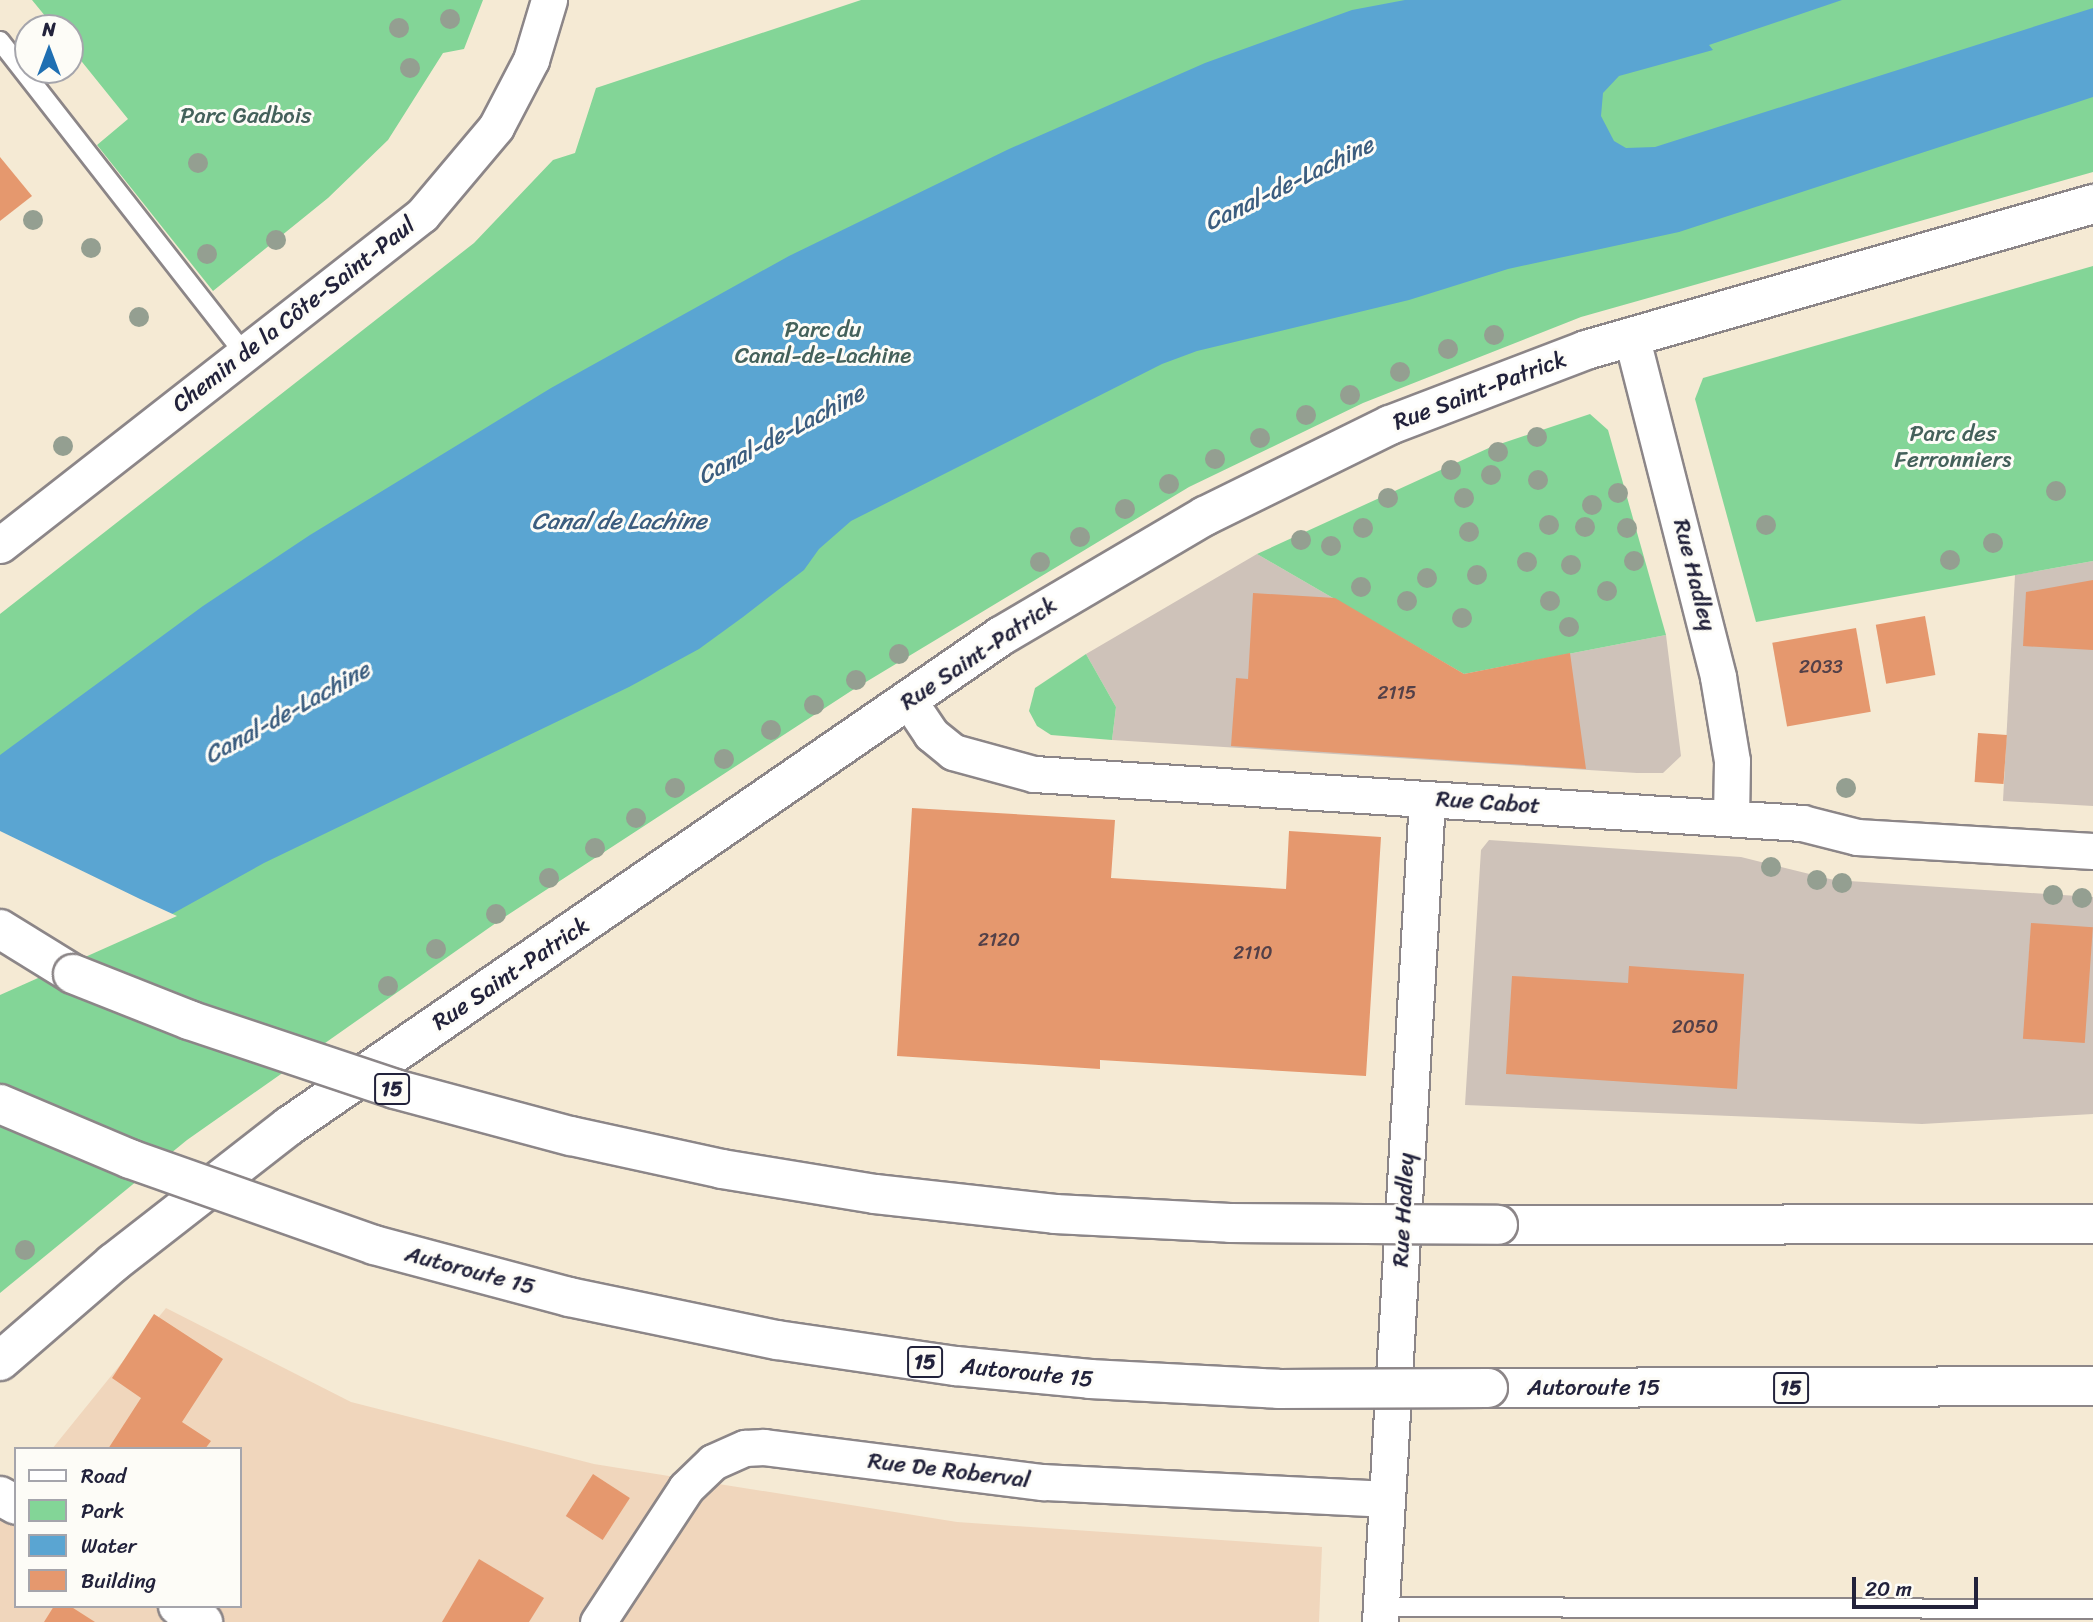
<!DOCTYPE html>
<html>
<head>
<meta charset="utf-8">
<style>
  body { margin:0 }
  #map { position:relative; width:2093px; height:1622px; overflow:hidden; background:#f5ead4; font-family:Sriracha,sans-serif }
  div>[style] { position:absolute }
  .built>* { inset:0; background:#f0d6bc }
  .industrial>* { inset:0; background:#cec2b9 }
  .green>* { inset:0; background:#83d597 }
  .water>* { inset:0; background:#5aa5d2 }
  .pier>* { inset:0; background:#f5ead4 }
  .building>* { inset:0; background:#e5986e; transform-origin:0 0 }
  .roads { filter:drop-shadow(2px 0 #8c8688) drop-shadow(-2px 0 #8c8688) drop-shadow(0 2px #8c8688) drop-shadow(0 -2px #8c8688) }
  .lane>* { height:18px; margin:-9px; padding:0 9px; transform-origin:9px; border-radius:9px; background:#fff }
  .street>* { height:35px; margin:-17.5px; padding:0 17.5px; transform-origin:17.5px; border-radius:17.5px; background:#fff }
  .secondary>* { height:38px; margin:-19px; padding:0 19px; transform-origin:19px; border-radius:19px; background:#fff }
  .highway>* { height:38px; margin:-19px; padding:0 19px; transform-origin:19px; border-radius:19px; background:#fff }
  .bridges { filter:drop-shadow(2px 0 #8c8688) drop-shadow(-2px 0 #8c8688) drop-shadow(0 2px #8c8688) drop-shadow(0 -2px #8c8688) }
  .highway-bridge>* { height:38px; margin:-19px; padding:0 19px; transform-origin:19px; border-radius:19px; background:#fff }
  .trees>* { width:20px; height:20px; margin:-10px; border-radius:50%; background:#949f91 }
  span { translate:-50% -50%; white-space:nowrap; text-align:center; line-height:1.15; -webkit-text-stroke:6px #fdfcf7; paint-order:stroke }
  .number-label { font-size:19px; color:#534048 }
  .number-label span { -webkit-text-stroke-width:0 }
  .shield-label span { padding:2px 5px; background:#fdfcf7; border:2px solid; border-radius:5px; -webkit-text-stroke-width:0 }
  .shield-label { font-size:21px; color:#22223b; font-weight:700 }
  .park-label { font-size:23px; color:#44615b }
  .street-label { font-size:23px; color:#22223b }
  .water-label { font-size:24px; color:#3b5d7f; font-style:italic }
  .legend { position:absolute; left:14px; top:1447px; width:228px; height:161px; box-sizing:border-box; background:#fdfcf7; border:2px solid #a5a5ac; margin:0; padding:9px 12px; list-style:none; font-size:21px; color:#22223b }
  .legend li { display:flex; align-items:center; gap:14px; height:35px }
  .legend b { width:35px; border:2px solid #a5a5ac }
  .north { position:absolute; left:14px; top:14px; width:70px; height:70px; box-sizing:border-box; background:#fdfcf7; border:2px solid #a5a5ac; border-radius:50%; rotate:0deg; font-size:19px; font-weight:700; line-height:28px; text-align:center; color:#22223b }
  .north::after { content:''; display:block; margin:auto; width:24px; height:32px; background:#1f6fb2; clip-path:polygon(50% 0,100% 100%,50% 72%,0 100%) }
  .scale { position:absolute; left:1852px; top:1577px; width:126px; height:32px; box-sizing:border-box; border:4px solid #22223b; border-top:0; padding-left:9px; font-size:21px; line-height:24px; white-space:nowrap; color:#22223b; -webkit-text-stroke:5px #fdfcf7; paint-order:stroke }
</style>
</head>
<body>
<div id="map">
  <div class="built">
    <div style="clip-path:polygon(166px 1308px,351px 1402px,594px 1464px,957px 1522px,1322px 1547px,1319px 1622px,0 1622px,0 1514px,16px 1494px,16px 1606px,240px 1606px,240px 1449px,52px 1449px)"></div>
  </div>
  <div class="industrial">
    <div style="clip-path:polygon(1257px 554px,1464px 674px,1666px 635px,1681px 756px,1663px 773px,1637px 773px,1112px 740px,1116px 707px,1086px 654px)"></div>
    <div style="clip-path:polygon(2093px 561px,2093px 806px,2003px 801px,2015px 575px)"></div>
    <div style="clip-path:polygon(1489px 840px,1741px 857px,1834px 880px,2093px 897px,2093px 1114px,1922px 1124px,1465px 1105px,1481px 850px)"></div>
  </div>
  <div class="green">
    <div style="clip-path:polygon(32px 0,483px 0,464px 49px,443px 53px,388px 140px,328px 198px,213px 291px,97px 145px,128px 119px,70px 47px,70px 28px,55px 28px)"></div>
    <div style="clip-path:polygon(861px 0,2093px 0,2093px 172px,1581px 317px,1363px 403px,1189px 487px,851px 691px,503px 918px,187px 1140px,0 1293px,0 614px,474px 243px,553px 160px,575px 153px,596px 88px)"></div>
    <div style="clip-path:polygon(2093px 266px,2093px 561px,1756px 622px,1695px 399px,1703px 378px)"></div>
    <div style="clip-path:polygon(1590px 414px,1608px 430px,1666px 635px,1464px 674px,1257px 554px,1491px 447px)"></div>
    <div style="clip-path:polygon(1086px 654px,1116px 707px,1112px 740px,1051px 735px,1037px 726px,1029px 711px,1035px 688px)"></div>
  </div>
  <div class="water">
    <div style="clip-path:polygon(1405px 0,1842px 0,1709px 45px,1713px 50px,1619px 76px,1603px 93px,1601px 116px,1614px 141px,1626px 148px,1655px 147px,2093px 8px,2093px 97px,1679px 232px,1508px 269px,1409px 300px,1197px 351px,1162px 364px,851px 521px,819px 549px,804px 570px,743px 617px,699px 649px,629px 687px,264px 863px,172px 914px,0 992px,0 755px,203px 606px,310px 535px,551px 388px,789px 256px,1009px 149px,1205px 63px,1352px 10px)"></div>
  </div>
  <div class="pier">
    <div style="clip-path:polygon(0 831px,140px 899px,177px 916px,0 995px)"></div>
  </div>
  <div class="building">
    <div style="clip-path:polygon(0 157px,32px 196px,0 221px)"></div>
    <div style="clip-path:polygon(2093px 580px,2093px 650px,2023px 646px,2026px 592px)"></div>
    <div style="clip-path:polygon(1253px 593px,1335px 598px,1464px 674px,1570px 653px,1586px 769px,1231px 746px,1236px 678px,1248px 679px)"></div>
    <div style="left:1925px;top:616px;width:60px;height:50px;rotate:80deg"></div>
    <div style="left:1856px;top:628px;width:85px;height:85px;rotate:80deg"></div>
    <div style="left:1978px;top:733px;width:29px;height:49px;rotate:4deg"></div>
    <div style="clip-path:polygon(912px 808px,1115px 820px,1111px 878px,1286px 889px,1289px 831px,1381px 837px,1366px 1076px,1100px 1060px,1100px 1069px,897px 1056px)"></div>
    <div style="left:2031px;top:923px;width:62px;height:116px;rotate:4deg"></div>
    <div style="clip-path:polygon(1629px 966px,1744px 974px,1737px 1089px,1506px 1074px,1512px 976px,1628px 983px)"></div>
    <div style="clip-path:polygon(154px 1314px,223px 1359px,182px 1422px,211px 1441px,205px 1449px,108px 1449px,141px 1398px,112px 1378px)"></div>
    <div style="left:593px;top:1474px;width:44px;height:50px;rotate:33deg"></div>
    <div style="clip-path:polygon(479px 1559px,544px 1598px,529px 1622px,442px 1622px)"></div>
    <div style="clip-path:polygon(54px 1606px,70px 1606px,95px 1622px,44px 1622px)"></div>
  </div>
  <div class="roads">
    <div class="lane">
      <div style="left:0;top:41px;width:398px;rotate:52deg"></div>
      <div style="left:1381px;top:1607px;width:712px;rotate:0.16deg"></div>
    </div>
    <div class="street">
      <div style="left:1631px;top:335px;width:353px;rotate:75.7deg"></div>
      <div style="left:1718px;top:677px;width:85px;rotate:80.5deg"></div>
      <div style="left:1732px;top:761px;width:57px;rotate:91deg"></div>
      <div style="left:0;top:545px;width:536px;rotate:-38.03deg"></div>
      <div style="left:422px;top:215px;width:115px;rotate:-49.9deg"></div>
      <div style="left:496px;top:127px;width:76px;rotate:-62.4deg"></div>
      <div style="left:531px;top:60px;width:63px;rotate:-73.3deg"></div>
      <div style="left:909px;top:701px;width:40px;rotate:56deg"></div>
      <div style="left:931px;top:734px;width:28px;rotate:39deg"></div>
      <div style="left:953px;top:752px;width:84px;rotate:15.2deg"></div>
      <div style="left:1034px;top:774px;width:770px;rotate:3.65deg"></div>
      <div style="left:1802px;top:823px;width:57px;rotate:14.3deg"></div>
      <div style="left:1857px;top:837px;width:236px;rotate:3.4deg"></div>
      <div style="left:598px;top:1622px;width:160px;rotate:-56.7deg"></div>
      <div style="left:686px;top:1488px;width:37px;rotate:-44deg"></div>
      <div style="left:713px;top:1462px;width:35px;rotate:-24deg"></div>
      <div style="left:745px;top:1448px;width:19px;rotate:-3deg"></div>
      <div style="left:764px;top:1447px;width:281px;rotate:7.2deg"></div>
      <div style="left:1043px;top:1482px;width:344px;rotate:2.8deg"></div>
      <div style="left:1380px;top:1622px;width:824px;rotate:-86.73deg"></div>
    </div>
    <div class="secondary">
      <div style="left:0;top:1361px;width:150px;rotate:-40.9deg"></div>
      <div style="left:113px;top:1263px;width:223px;rotate:-37.9deg"></div>
      <div style="left:289px;top:1126px;width:864px;rotate:-34.54deg"></div>
      <div style="left:1001px;top:636px;width:237px;rotate:-30.5deg"></div>
      <div style="left:1205px;top:516px;width:206px;rotate:-26.2deg"></div>
      <div style="left:1390px;top:425px;width:210px;rotate:-20.9deg"></div>
      <div style="left:1586px;top:350px;width:528px;rotate:-16.06deg"></div>
      <div style="left:0;top:1496px;width:18px;rotate:29deg"></div>
      <div style="left:178px;top:1606px;width:30px;rotate:33deg"></div>
    </div>
    <div class="highway">
      <div style="left:0;top:929px;width:86px;rotate:31.7deg"></div>
      <div style="left:1498px;top:1225px;width:595px;rotate:-0.1deg"></div>
      <div style="left:1488px;top:1388px;width:605px;rotate:-0.19deg"></div>
    </div>
  </div>
  <div class="bridges">
    <div class="highway-bridge">
      <div style="left:73px;top:974px;width:125px;rotate:21.6deg"></div>
      <div style="left:189px;top:1020px;width:217px;rotate:18.5deg"></div>
      <div style="left:395px;top:1089px;width:182px;rotate:15deg"></div>
      <div style="left:571px;top:1136px;width:155px;rotate:12.3deg"></div>
      <div style="left:722px;top:1169px;width:155px;rotate:9.3deg"></div>
      <div style="left:875px;top:1194px;width:181px;rotate:6.3deg"></div>
      <div style="left:1055px;top:1214px;width:175px;rotate:2.9deg"></div>
      <div style="left:1230px;top:1223px;width:268px;rotate:0.4deg"></div>
      <div style="left:0;top:1104px;width:141px;rotate:22.9deg"></div>
      <div style="left:130px;top:1159px;width:259px;rotate:19.4deg"></div>
      <div style="left:374px;top:1245px;width:202px;rotate:14.9deg"></div>
      <div style="left:569px;top:1297px;width:212px;rotate:11.7deg"></div>
      <div style="left:777px;top:1340px;width:181px;rotate:8.3deg"></div>
      <div style="left:956px;top:1366px;width:135px;rotate:5.5deg"></div>
      <div style="left:1090px;top:1379px;width:188px;rotate:3deg"></div>
      <div style="left:1278px;top:1389px;width:210px;rotate:-0.3deg"></div>
    </div>
  </div>
  <div class="trees">
    <div style="left:450px;top:19px"></div>
    <div style="left:399px;top:28px"></div>
    <div style="left:410px;top:68px"></div>
    <div style="left:198px;top:163px"></div>
    <div style="left:33px;top:220px"></div>
    <div style="left:276px;top:240px"></div>
    <div style="left:91px;top:248px"></div>
    <div style="left:207px;top:254px"></div>
    <div style="left:139px;top:317px"></div>
    <div style="left:1494px;top:335px"></div>
    <div style="left:1448px;top:349px"></div>
    <div style="left:1400px;top:372px"></div>
    <div style="left:1350px;top:395px"></div>
    <div style="left:1306px;top:415px"></div>
    <div style="left:1537px;top:437px"></div>
    <div style="left:1260px;top:438px"></div>
    <div style="left:63px;top:446px"></div>
    <div style="left:1498px;top:452px"></div>
    <div style="left:1215px;top:459px"></div>
    <div style="left:1451px;top:470px"></div>
    <div style="left:1491px;top:475px"></div>
    <div style="left:1538px;top:480px"></div>
    <div style="left:1169px;top:484px"></div>
    <div style="left:2056px;top:491px"></div>
    <div style="left:1618px;top:493px"></div>
    <div style="left:1388px;top:498px"></div>
    <div style="left:1464px;top:498px"></div>
    <div style="left:1592px;top:505px"></div>
    <div style="left:1125px;top:509px"></div>
    <div style="left:1549px;top:525px"></div>
    <div style="left:1766px;top:525px"></div>
    <div style="left:1585px;top:527px"></div>
    <div style="left:1363px;top:528px"></div>
    <div style="left:1627px;top:528px"></div>
    <div style="left:1469px;top:532px"></div>
    <div style="left:1080px;top:537px"></div>
    <div style="left:1301px;top:540px"></div>
    <div style="left:1993px;top:543px"></div>
    <div style="left:1331px;top:546px"></div>
    <div style="left:1950px;top:560px"></div>
    <div style="left:1634px;top:561px"></div>
    <div style="left:1040px;top:562px"></div>
    <div style="left:1527px;top:562px"></div>
    <div style="left:1571px;top:565px"></div>
    <div style="left:1477px;top:575px"></div>
    <div style="left:1427px;top:578px"></div>
    <div style="left:1361px;top:587px"></div>
    <div style="left:1607px;top:591px"></div>
    <div style="left:1407px;top:601px"></div>
    <div style="left:1550px;top:601px"></div>
    <div style="left:1462px;top:618px"></div>
    <div style="left:1569px;top:627px"></div>
    <div style="left:899px;top:654px"></div>
    <div style="left:856px;top:680px"></div>
    <div style="left:814px;top:705px"></div>
    <div style="left:771px;top:730px"></div>
    <div style="left:724px;top:759px"></div>
    <div style="left:675px;top:788px"></div>
    <div style="left:1846px;top:788px"></div>
    <div style="left:636px;top:818px"></div>
    <div style="left:595px;top:848px"></div>
    <div style="left:1771px;top:867px"></div>
    <div style="left:549px;top:878px"></div>
    <div style="left:1817px;top:880px"></div>
    <div style="left:1842px;top:883px"></div>
    <div style="left:2053px;top:895px"></div>
    <div style="left:2082px;top:898px"></div>
    <div style="left:496px;top:914px"></div>
    <div style="left:436px;top:949px"></div>
    <div style="left:388px;top:986px"></div>
    <div style="left:25px;top:1250px"></div>
  </div>
  <div class="number-label">
    <span style="left:1821px;top:667px">2033</span>
    <span style="left:1397px;top:693px">2115</span>
    <span style="left:999px;top:940px">2120</span>
    <span style="left:1253px;top:953px">2110</span>
    <span style="left:1695px;top:1027px">2050</span>
  </div>
  <div class="shield-label">
    <span style="left:392px;top:1089px">15</span>
    <span style="left:925px;top:1362px">15</span>
    <span style="left:1791px;top:1388px">15</span>
  </div>
  <div class="park-label">
    <span style="left:246px;top:116px">Parc Gadbois</span>
    <span style="left:823px;top:343px">Parc du<br>Canal-de-Lachine</span>
    <span style="left:1953px;top:447px">Parc des<br>Ferronniers</span>
  </div>
  <div class="street-label">
    <span style="left:294px;top:315px;rotate:-38deg">Chemin de la Côte-Saint-Paul</span>
    <span style="left:1480px;top:391px;rotate:-21deg">Rue Saint-Patrick</span>
    <span style="left:1694px;top:575px;rotate:76deg">Rue Hadley</span>
    <span style="left:979px;top:654px;rotate:-34deg">Rue Saint-Patrick</span>
    <span style="left:1488px;top:803px;rotate:4deg">Rue Cabot</span>
    <span style="left:511px;top:974px;rotate:-34deg">Rue Saint-Patrick</span>
    <span style="left:1404px;top:1210px;rotate:-87deg">Rue Hadley</span>
    <span style="left:470px;top:1271px;rotate:15deg">Autoroute 15</span>
    <span style="left:1027px;top:1373px;rotate:6deg">Autoroute 15</span>
    <span style="left:1594px;top:1388px">Autoroute 15</span>
    <span style="left:949px;top:1471px;rotate:7deg">Rue De Roberval</span>
  </div>
  <div class="water-label">
    <span style="left:1289px;top:184px;rotate:-26deg">Canal-de-Lachine</span>
    <span style="left:781px;top:435px;rotate:-28deg">Canal-de-Lachine</span>
    <span style="left:619px;top:522px">Canal de Lachine</span>
    <span style="left:287px;top:713px;rotate:-29deg">Canal-de-Lachine</span>
  </div>
  <ul class="legend">
  <li><b style="height:9px;background:#fff"></b>Road</li>
  <li><b style="height:19px;background:#83d597"></b>Park</li>
  <li><b style="height:19px;background:#5aa5d2"></b>Water</li>
  <li><b style="height:19px;background:#e5986e"></b>Building</li>
  </ul>
  <div class="north">N</div>
  <div class="scale">20 m</div>
</div>
</body>
</html>
